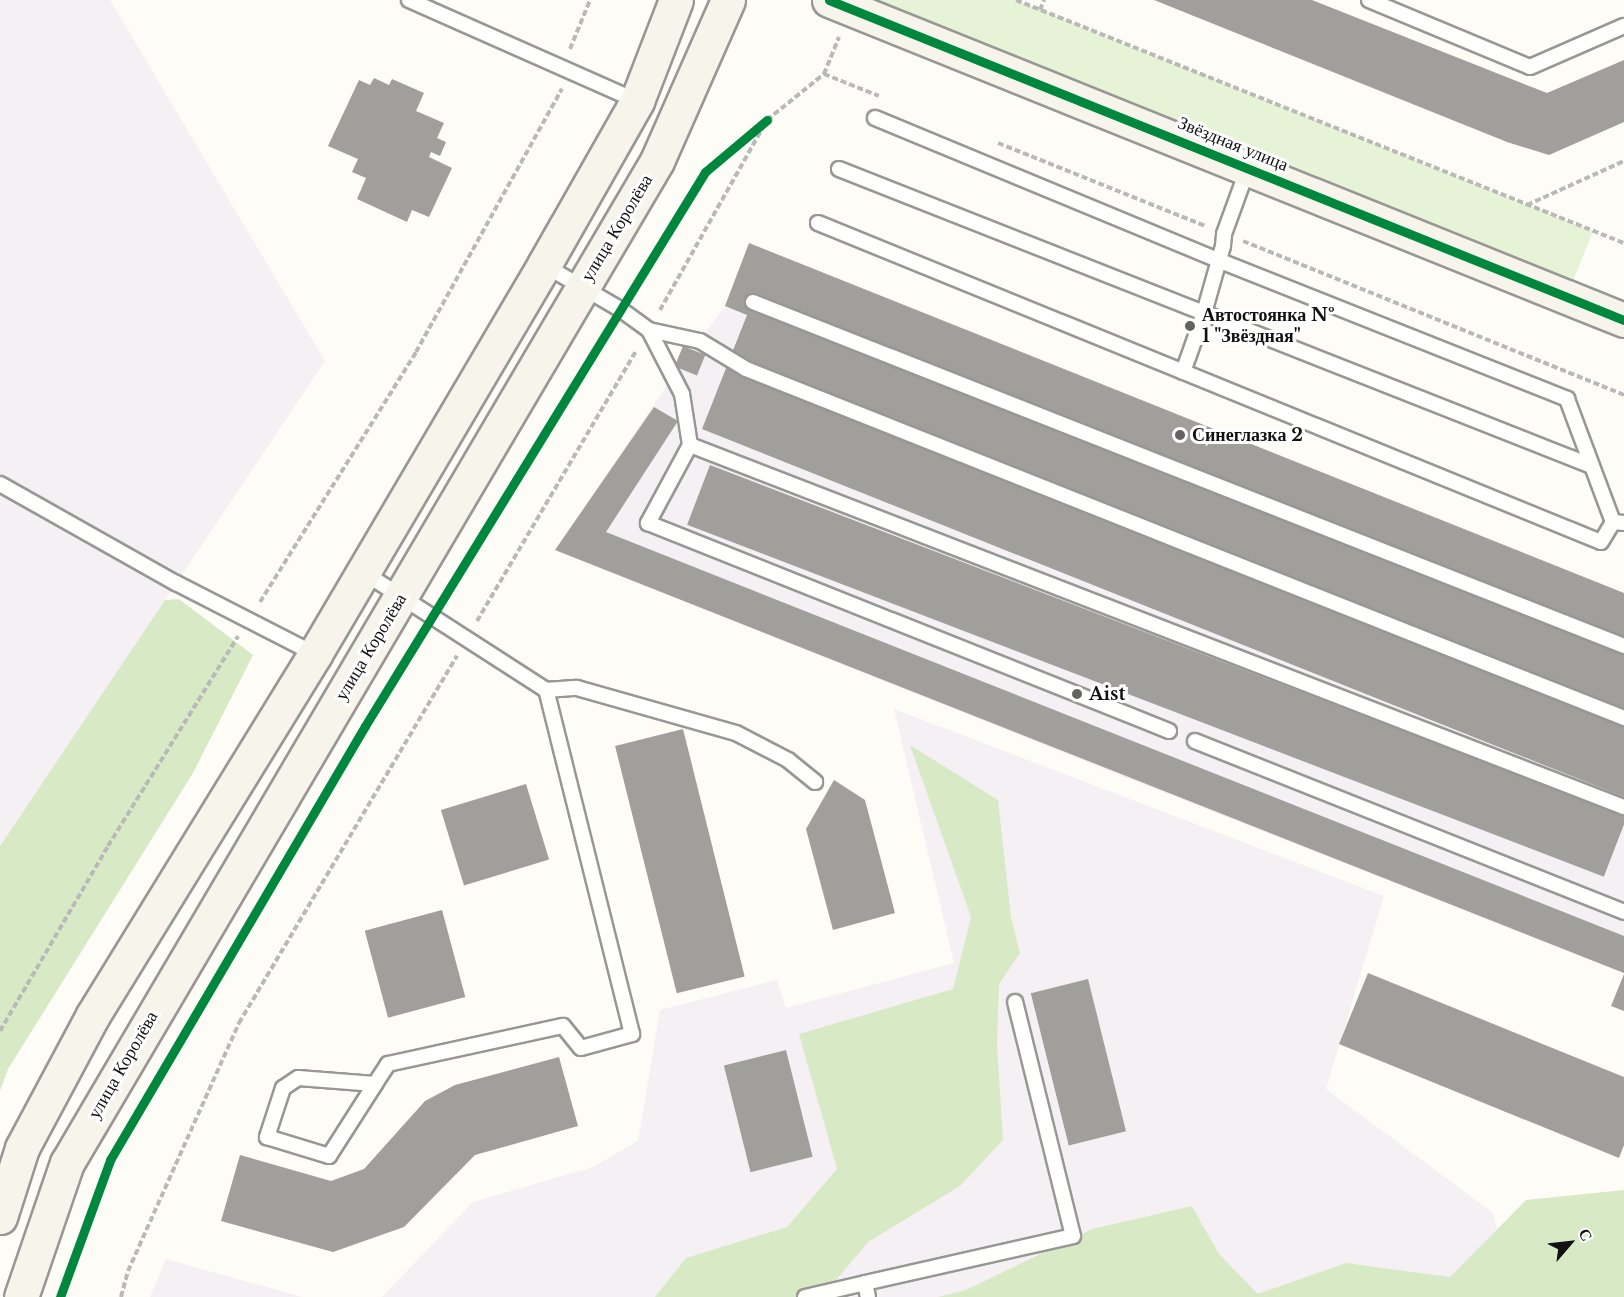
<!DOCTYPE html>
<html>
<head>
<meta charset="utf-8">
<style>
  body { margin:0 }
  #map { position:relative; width:1624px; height:1297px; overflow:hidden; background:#fdfcf7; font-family:"Libre Baskerville",serif }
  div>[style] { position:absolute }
  .industrial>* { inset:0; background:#f5f0f3 }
  .green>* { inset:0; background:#e7f3d7 }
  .forest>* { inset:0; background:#d8eac5 }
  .building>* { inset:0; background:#a19f9c; transform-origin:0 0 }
  .path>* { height:4px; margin-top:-2px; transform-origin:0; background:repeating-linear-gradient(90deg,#b9b9b8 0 6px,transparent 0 9px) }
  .roads { filter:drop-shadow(2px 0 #979795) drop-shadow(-2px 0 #979795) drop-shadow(0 2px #979795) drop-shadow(0 -2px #979795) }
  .lane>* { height:14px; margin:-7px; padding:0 7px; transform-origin:7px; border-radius:7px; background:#fffffe }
  .secondary>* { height:33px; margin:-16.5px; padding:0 16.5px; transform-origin:16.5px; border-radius:16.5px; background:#f6f4eb }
  .cycleway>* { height:9px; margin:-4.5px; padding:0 4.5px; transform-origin:4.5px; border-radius:4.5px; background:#00873e }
  .dots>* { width:16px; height:16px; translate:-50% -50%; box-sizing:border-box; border:3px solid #fff; border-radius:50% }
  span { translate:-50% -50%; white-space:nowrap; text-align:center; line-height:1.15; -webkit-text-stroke:6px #fff; paint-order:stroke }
  .street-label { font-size:18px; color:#111 }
  .poi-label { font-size:18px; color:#111; font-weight:700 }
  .left { translate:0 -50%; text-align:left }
  .north { position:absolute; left:1540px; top:1213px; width:60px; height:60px; -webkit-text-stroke:4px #fff; paint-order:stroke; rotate:62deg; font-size:16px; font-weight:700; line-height:24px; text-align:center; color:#111 }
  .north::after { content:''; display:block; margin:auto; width:21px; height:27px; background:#111; clip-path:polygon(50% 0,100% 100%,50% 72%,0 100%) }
</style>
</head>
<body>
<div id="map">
  <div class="industrial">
    <div style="clip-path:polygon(0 0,110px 0,325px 361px,0 846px)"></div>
    <div style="clip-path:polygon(725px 306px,1624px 665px,1624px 973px,1163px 792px,1171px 770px,1162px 792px,555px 550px,673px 376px)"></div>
    <div style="clip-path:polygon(894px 709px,1384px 896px,1326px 1089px,1493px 1213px,1514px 1297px,382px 1297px,473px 1202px,593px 1167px,638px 1141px,660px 1010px,777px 980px,786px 1008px,954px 963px)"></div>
    <div style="clip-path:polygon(166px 1259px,302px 1297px,150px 1297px)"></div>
  </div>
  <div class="green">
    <div style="clip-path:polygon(853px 0,1016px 0,1593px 231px,1567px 296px)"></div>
  </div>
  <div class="forest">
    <div style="clip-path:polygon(179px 599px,253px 655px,193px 773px,8px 1069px,0 1091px,0 846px,165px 600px)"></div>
    <div style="clip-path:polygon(910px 745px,998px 800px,1011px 917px,1020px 953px,999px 984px,997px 1044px,1003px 1140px,960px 1186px,868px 1242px,822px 1297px,655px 1297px,686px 1258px,787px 1227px,837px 1169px,799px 1034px,953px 989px,971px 917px)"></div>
    <div style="clip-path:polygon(1624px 1190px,1624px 1297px,938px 1297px,966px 1290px,1092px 1229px,1192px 1206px,1219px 1254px,1258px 1294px,1346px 1263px,1450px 1277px,1526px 1200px)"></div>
  </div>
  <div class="building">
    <div style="clip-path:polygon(1154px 0,1312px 0,1547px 93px,1624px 60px,1624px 122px,1549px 155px,1507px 142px)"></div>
    <div style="clip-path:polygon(374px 78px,389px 85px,392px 79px,424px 93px,416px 111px,444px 123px,437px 138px,446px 142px,440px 156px,431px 152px,429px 157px,452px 168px,429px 217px,412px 210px,407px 222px,357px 199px,366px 178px,352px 172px,358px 159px,328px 146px,359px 80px,370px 85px)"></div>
    <div style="clip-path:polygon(749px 243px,1624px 593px,1624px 797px,702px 429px,747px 315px,725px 306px)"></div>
    <div style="left:683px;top:346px;width:24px;height:22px;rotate:22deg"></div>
    <div style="clip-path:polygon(654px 407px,678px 421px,606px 532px,1624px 936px,1624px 973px,555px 550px)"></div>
    <div style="left:710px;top:465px;width:982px;height:64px;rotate:21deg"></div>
    <div style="left:683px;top:729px;width:255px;height:70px;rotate:76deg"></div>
    <div style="clip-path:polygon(834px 780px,865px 800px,895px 913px,833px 930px,806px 829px)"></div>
    <div style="left:526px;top:784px;width:79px;height:89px;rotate:73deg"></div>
    <div style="left:442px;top:910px;width:90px;height:80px;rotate:75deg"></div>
    <div style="clip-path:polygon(1368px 973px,1624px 1077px,1624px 1145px,1619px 1158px,1339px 1044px)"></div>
    <div style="clip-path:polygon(1624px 974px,1624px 1011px,1611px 1006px)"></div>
    <div style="left:1088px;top:979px;width:157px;height:59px;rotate:76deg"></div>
    <div style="left:786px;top:1050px;width:110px;height:64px;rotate:76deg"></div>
    <div style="clip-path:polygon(559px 1057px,578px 1126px,475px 1155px,404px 1227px,333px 1252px,221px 1221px,240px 1155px,331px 1181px,364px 1169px,425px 1101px,455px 1085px)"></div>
  </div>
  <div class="path">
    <div style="left:1016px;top:0;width:655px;rotate:21.79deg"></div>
    <div style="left:1040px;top:10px;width:11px;rotate:-68deg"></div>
    <div style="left:570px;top:49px;width:53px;rotate:-67.8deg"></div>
    <div style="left:824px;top:74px;width:59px;rotate:21.8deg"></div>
    <div style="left:998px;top:143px;width:223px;rotate:21.8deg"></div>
    <div style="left:1527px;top:205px;width:107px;rotate:-24.4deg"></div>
    <div style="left:1243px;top:241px;width:411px;rotate:22deg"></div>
    <div style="left:660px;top:310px;width:218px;rotate:-60.6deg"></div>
    <div style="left:767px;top:120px;width:73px;rotate:-38.9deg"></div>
    <div style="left:824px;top:74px;width:40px;rotate:-68deg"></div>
    <div style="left:260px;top:602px;width:295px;rotate:-58deg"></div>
    <div style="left:416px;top:352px;width:301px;rotate:-61deg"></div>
    <div style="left:477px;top:621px;width:313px;rotate:-59.5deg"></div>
    <div style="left:0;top:1031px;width:214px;rotate:-59.7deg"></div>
    <div style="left:108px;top:846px;width:247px;rotate:-58.2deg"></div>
    <div style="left:121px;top:1297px;width:27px;rotate:-75deg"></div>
    <div style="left:128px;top:1271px;width:272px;rotate:-65.9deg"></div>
    <div style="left:239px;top:1023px;width:427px;rotate:-59.3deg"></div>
  </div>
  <div class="roads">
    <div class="lane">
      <div style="left:409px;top:0;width:249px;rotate:23.9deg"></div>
      <div style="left:1369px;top:0;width:174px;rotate:22.6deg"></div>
      <div style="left:1530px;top:67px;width:103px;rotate:-23.6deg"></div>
      <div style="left:875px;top:118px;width:371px;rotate:22.5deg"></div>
      <div style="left:1218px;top:260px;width:376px;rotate:21.7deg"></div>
      <div style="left:1567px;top:399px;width:131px;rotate:69.5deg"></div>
      <div style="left:839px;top:169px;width:809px;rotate:21.53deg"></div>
      <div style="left:818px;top:223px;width:845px;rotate:22.17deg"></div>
      <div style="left:1601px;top:542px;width:23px;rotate:-59deg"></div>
      <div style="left:1613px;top:522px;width:11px;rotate:5deg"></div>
      <div style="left:544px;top:265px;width:88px;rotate:30.1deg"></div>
      <div style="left:620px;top:309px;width:36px;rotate:36deg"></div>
      <div style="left:649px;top:330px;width:72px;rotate:62.7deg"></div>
      <div style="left:682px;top:394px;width:52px;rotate:81.1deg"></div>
      <div style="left:690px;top:445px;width:89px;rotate:118.3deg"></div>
      <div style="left:648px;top:523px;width:561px;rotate:21.76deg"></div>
      <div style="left:753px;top:302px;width:936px;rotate:21.55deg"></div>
      <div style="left:649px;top:330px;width:52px;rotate:12.2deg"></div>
      <div style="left:700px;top:341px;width:54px;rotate:31.3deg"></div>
      <div style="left:746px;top:369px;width:945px;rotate:21.68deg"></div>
      <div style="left:1183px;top:372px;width:63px;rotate:-70.4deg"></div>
      <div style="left:1204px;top:313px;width:70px;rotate:-74.2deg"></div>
      <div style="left:1223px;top:246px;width:12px;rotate:-85deg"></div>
      <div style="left:1224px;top:234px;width:70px;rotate:-70deg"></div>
      <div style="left:690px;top:445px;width:1002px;rotate:21.19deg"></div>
      <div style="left:0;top:484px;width:202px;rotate:29.4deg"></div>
      <div style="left:176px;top:583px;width:156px;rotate:27.1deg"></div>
      <div style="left:363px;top:572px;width:218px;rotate:32.8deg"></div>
      <div style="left:546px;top:690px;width:31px;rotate:-4deg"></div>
      <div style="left:577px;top:688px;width:165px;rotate:15.8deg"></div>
      <div style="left:736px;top:733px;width:59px;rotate:27.4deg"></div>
      <div style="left:788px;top:760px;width:35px;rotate:39deg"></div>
      <div style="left:1195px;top:741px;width:462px;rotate:21.7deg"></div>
      <div style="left:375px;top:1084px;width:77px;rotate:-175.5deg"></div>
      <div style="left:298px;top:1078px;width:18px;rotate:146deg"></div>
      <div style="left:283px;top:1088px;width:52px;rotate:108.1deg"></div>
      <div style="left:267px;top:1137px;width:65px;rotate:17deg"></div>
      <div style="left:329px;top:1156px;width:85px;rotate:-57.4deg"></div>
      <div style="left:375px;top:1084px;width:24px;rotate:-57deg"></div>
      <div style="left:388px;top:1064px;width:179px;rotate:-12.3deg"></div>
      <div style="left:563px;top:1026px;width:28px;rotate:51deg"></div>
      <div style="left:581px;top:1048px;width:53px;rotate:-15.4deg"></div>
      <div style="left:632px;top:1034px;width:355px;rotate:-104deg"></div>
      <div style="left:865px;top:1283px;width:213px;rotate:-12.7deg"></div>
      <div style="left:1073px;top:1236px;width:241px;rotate:-103.9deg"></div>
      <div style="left:805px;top:1297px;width:62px;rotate:-13.1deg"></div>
      <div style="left:865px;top:1283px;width:14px;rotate:78deg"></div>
    </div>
    <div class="secondary">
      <div style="left:829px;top:0;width:857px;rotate:21.93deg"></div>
      <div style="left:0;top:1217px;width:72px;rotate:-72.3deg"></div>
      <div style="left:22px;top:1148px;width:151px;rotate:-61.9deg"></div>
      <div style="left:93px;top:1015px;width:424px;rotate:-58.4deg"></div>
      <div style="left:315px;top:654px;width:451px;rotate:-59.5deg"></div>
      <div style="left:544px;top:265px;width:189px;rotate:-60.4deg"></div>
      <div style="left:637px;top:101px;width:108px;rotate:-68.9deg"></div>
      <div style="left:21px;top:1297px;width:142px;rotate:-71.1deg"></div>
      <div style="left:67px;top:1163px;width:1163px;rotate:-59.51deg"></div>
      <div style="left:657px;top:161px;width:176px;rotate:-66.2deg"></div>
    </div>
  </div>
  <div class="cycleway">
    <div style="left:829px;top:0;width:857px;rotate:21.93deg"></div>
    <div style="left:60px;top:1297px;width:146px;rotate:-69.9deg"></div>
    <div style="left:110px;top:1160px;width:503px;rotate:-59.56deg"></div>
    <div style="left:365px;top:726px;width:650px;rotate:-58.46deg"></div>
    <div style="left:705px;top:172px;width:81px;rotate:-40deg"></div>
  </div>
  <div class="dots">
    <div style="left:1190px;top:326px;background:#646362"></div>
    <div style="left:1180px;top:435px;background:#646362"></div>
    <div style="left:1077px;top:694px;background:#646362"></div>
  </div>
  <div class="street-label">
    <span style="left:1233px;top:144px;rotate:22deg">Звёздная улица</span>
    <span style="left:617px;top:228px;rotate:-59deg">улица Королёва</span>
    <span style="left:371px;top:647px;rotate:-59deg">улица Королёва</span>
    <span style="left:123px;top:1065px;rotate:-60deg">улица Королёва</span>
  </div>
  <div class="poi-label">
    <span class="left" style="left:1202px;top:326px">Автостоянка №<br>1 "Звёздная"</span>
    <span class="left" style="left:1192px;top:435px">Синеглазка 2</span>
    <span class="left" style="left:1089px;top:694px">Aist</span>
  </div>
  <div class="north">С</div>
</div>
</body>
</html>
